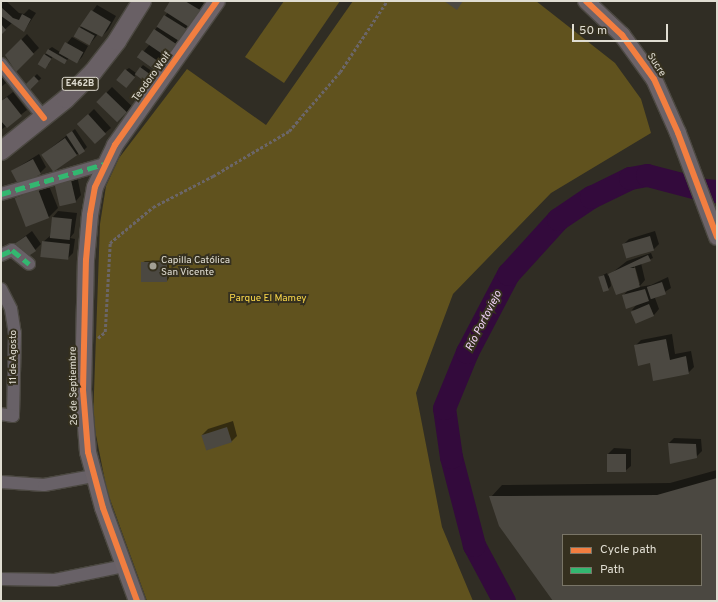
<!DOCTYPE html>
<html>
<head>
<meta charset="utf-8">
<style>
  body { margin:0 }
  #map { position:relative; width:718px; height:602px; overflow:hidden; background:#302d24; font-family:Overpass,sans-serif }
  div>[style] { position:absolute }
  .green>* { inset:0; background:#60521e }
  .shadow>* { inset:0; background:#0007; transform-origin:0 0 }
  .river>* { height:23px; margin:-11.5px; padding:0 11.5px; transform-origin:11.5px; border-radius:11.5px; background:#330a3c }
  .building>* { inset:0; background:#4b4841; transform-origin:0 0 }
  .path>* { height:2.5px; margin-top:-1.25px; transform-origin:0; background:repeating-linear-gradient(90deg,#6b6668 0 3px,transparent 0 5px) }
  .roads { filter:drop-shadow(1px 0 #4b4841) drop-shadow(-1px 0 #4b4841) drop-shadow(0 1px #4b4841) drop-shadow(0 -1px #4b4841) }
  .street>* { height:12px; margin:-6px; padding:0 6px; transform-origin:6px; border-radius:6px; background:#686167 }
  .secondary>* { height:16px; margin:-8px; padding:0 8px; transform-origin:8px; border-radius:8px; background:#6c6368 }
  .primary>* { height:18px; margin:-9px; padding:0 9px; transform-origin:9px; border-radius:9px; background:#696065 }
  .quiet>* { height:5px; margin-top:-2.5px; transform-origin:0; background:repeating-linear-gradient(90deg,#33b770 0 10px,transparent 0 15px) }
  .cycleway>* { height:6px; margin:-3px; padding:0 3px; transform-origin:3px; border-radius:3px; background:#f27e40 }
  .dots>* { width:11px; height:11px; translate:-50% -50%; box-sizing:border-box; border:2px solid #35301f; border-radius:50% }
  span { translate:-50% -50%; white-space:nowrap; text-align:center; line-height:1.15; -webkit-text-stroke:4px #35301f; paint-order:stroke }
  .shield-label span { padding:1px 3px; background:#35301f; border:1px solid; border-radius:3px; -webkit-text-stroke-width:0 }
  .shield-label { font-size:9px; color:#e0ddd2; font-weight:700 }
  .street-label { font-size:10px; color:#e0ddd2 }
  .poi-label { font-size:10px; color:#e0ddd2 }
  .left { translate:0 -50%; text-align:left }
  .park-label { font-size:10px; color:#fcd94a }
  .water-label { font-size:11px; color:#f5d6fe; font-style:italic }
  .frame { position:absolute; inset:0; border:2px solid #e0ddd2; pointer-events:none }
  .legend { position:absolute; left:562px; top:534px; width:140px; height:52px; box-sizing:border-box; background:#35301f; border:1px solid #797567; margin:0; padding:5px 7px; list-style:none; font-size:12px; color:#e0ddd2 }
  .legend li { display:flex; align-items:center; gap:8px; height:20px }
  .legend b { width:20px; border:1px solid #797567 }
  .scale { position:absolute; left:572px; top:24px; width:96px; height:18px; box-sizing:border-box; border:2px solid #e0ddd2; border-top:0; padding-left:5px; font-size:12px; line-height:14px; white-space:nowrap; color:#e0ddd2; -webkit-text-stroke:3px #35301f; paint-order:stroke }
</style>
</head>
<body>
<div id="map">
  <div class="green">
    <div style="clip-path:polygon(284px 1px,340px 1px,284px 83px,245px 57px)"></div>
    <div style="clip-path:polygon(353px 1px,536px 1px,615px 63px,641px 99px,651px 133px,551px 193px,453px 294px,416px 393px,442px 527px,473px 601px,147px 601px,107px 491px,93px 420px,100px 224px,106px 186px,119px 158px,187px 69px,266px 125px)"></div>
  </div>
  <div class="shadow">
    <div style="clip-path:polygon(1px 1px,6px 1px,19px 13px,24px 14px,29px 9px,36px 13px,24px 31px,12px 23px,1px 33px)"></div>
    <div style="clip-path:polygon(171px 1px,200px 1px,205px 4px,156px 71px,138px 58px,150px 44px,147px 41px,168px 12px)"></div>
    <div style="clip-path:polygon(97px 5px,116px 16px,108px 30px,102px 36px,98px 34px,90px 44px,80px 28px)"></div>
    <div style="clip-path:polygon(27px 34px,39px 48px,16px 70px,6px 55px)"></div>
    <div style="clip-path:polygon(72px 37px,88px 46px,82px 57px,77px 62px,69px 58px,64px 63px,53px 56px,48px 65px,45px 55px,49px 49px,52px 47px,60px 52px)"></div>
    <div style="clip-path:polygon(143px 65px,156px 74px,151px 81px,136px 74px,129px 84px,126px 70px,129px 68px,136px 73px)"></div>
    <div style="left:37px;top:74px;width:6px;height:15px;rotate:45deg"></div>
    <div style="clip-path:polygon(1px 76px,6px 83px,1px 87px)"></div>
    <div style="left:112px;top:87px;width:28px;height:21px;rotate:44deg"></div>
    <div style="clip-path:polygon(13px 92px,27px 110px,1px 130px,1px 101px)"></div>
    <div style="clip-path:polygon(94px 109px,111px 128px,105px 133px,84px 119px)"></div>
    <div style="clip-path:polygon(75px 129px,87px 147px,84px 150px,76px 155px,42px 155px)"></div>
    <div style="clip-path:polygon(39px 154px,46px 167px,40px 173px,12px 171px)"></div>
    <div style="clip-path:polygon(77px 175px,81px 195px,76px 201px,56px 186px)"></div>
    <div style="clip-path:polygon(47px 181px,58px 208px,49px 217px,27px 226px,17px 198px,25px 190px)"></div>
    <div style="clip-path:polygon(58px 211px,77px 213px,74px 233px,70px 238px,75px 239px,73px 253px,67px 259px,43px 242px,50px 236px,53px 217px)"></div>
    <div style="clip-path:polygon(32px 231px,41px 244px,35px 250px,16px 243px)"></div>
    <div style="clip-path:polygon(655px 231px,659px 244px,653px 250px,623px 245px,629px 239px)"></div>
    <div style="clip-path:polygon(evenodd,651px 253px,653px 258px,641px 263px,645px 280px,639px 287px,651px 285px,668px 277px,671px 288px,655px 298px,659px 309px,654px 315px,632px 310px,637px 304px,623px 296px,628px 290px,610px 278px,611px 286px,608px 289px,599px 277px,607px 273px,608px 276px,627px 261px,651px 253px,633px 263px,634px 263px,640px 284px,638px 284px,633px 263px)"></div>
    <div style="clip-path:polygon(169px 260px,169px 278px,167px 281px,142px 263px,145px 261px)"></div>
    <div style="clip-path:polygon(672px 334px,675px 354px,691px 351px,694px 367px,688px 373px,651px 362px,635px 346px,641px 340px)"></div>
    <div style="clip-path:polygon(233px 421px,237px 436px,231px 442px,202px 435px,208px 429px)"></div>
    <div style="clip-path:polygon(674px 438px,701px 439px,702px 451px,696px 457px,669px 443px)"></div>
    <div style="clip-path:polygon(614px 448px,631px 449px,631px 466px,625px 471px,608px 454px)"></div>
    <div style="clip-path:polygon(evenodd,717px 470px,717px 601px,554px 601px,491px 497px,502px 485px,670px 483px,717px 470px,563px 535px,701px 535px,701px 585px,563px 585px,563px 535px)"></div>
  </div>
  <div class="river">
    <div style="left:504px;top:601px;width:64px;rotate:-118.2deg"></div>
    <div style="left:474px;top:545px;width:91px;rotate:-104.6deg"></div>
    <div style="left:451px;top:457px;width:49px;rotate:-98.1deg"></div>
    <div style="left:444px;top:408px;width:61px;rotate:-67.7deg"></div>
    <div style="left:467px;top:352px;width:88px;rotate:-62.3deg"></div>
    <div style="left:508px;top:274px;width:74px;rotate:-47.7deg"></div>
    <div style="left:558px;top:219px;width:40px;rotate:-34deg"></div>
    <div style="left:591px;top:197px;width:43px;rotate:-26deg"></div>
    <div style="left:630px;top:178px;width:17px;rotate:-10deg"></div>
    <div style="left:647px;top:175px;width:59px;rotate:14.7deg"></div>
    <div style="left:704px;top:190px;width:13px;rotate:4deg"></div>
  </div>
  <div class="building">
    <div style="clip-path:polygon(170px 1px,185px 1px,200px 10px,189px 27px,164px 11px)"></div>
    <div style="clip-path:polygon(444px 1px,463px 1px,457px 10px)"></div>
    <div style="clip-path:polygon(1px 7px,13px 18px,19px 20px,22px 14px,31px 19px,24px 32px,1px 16px)"></div>
    <div style="clip-path:polygon(91px 10px,111px 22px,102px 37px,80px 26px)"></div>
    <div style="left:164px;top:15px;width:28px;height:14px;rotate:32deg"></div>
    <div style="clip-path:polygon(1px 24px,6px 30px,1px 35px)"></div>
    <div style="left:79px;top:27px;width:18px;height:11px;rotate:29deg"></div>
    <div style="left:154px;top:29px;width:29px;height:16px;rotate:34deg"></div>
    <div style="clip-path:polygon(21px 39px,34px 54px,16px 72px,5px 55px)"></div>
    <div style="left:65px;top:42px;width:21px;height:13px;rotate:29deg"></div>
    <div style="left:48px;top:49px;width:22px;height:5px;rotate:30deg"></div>
    <div style="left:142px;top:50px;width:24px;height:9px;rotate:35deg"></div>
    <div style="left:44px;top:54px;width:9px;height:12px;rotate:32deg"></div>
    <div style="left:140px;top:67px;width:17px;height:9px;rotate:36deg"></div>
    <div style="left:125px;top:69px;width:13px;height:14px;rotate:39deg"></div>
    <div style="left:34px;top:76px;width:7px;height:12px;rotate:45deg"></div>
    <div style="left:106px;top:92px;width:29px;height:14px;rotate:44deg"></div>
    <div style="clip-path:polygon(7px 97px,22px 116px,7px 128px,1px 121px,1px 101px)"></div>
    <div style="left:88px;top:114px;width:27px;height:15px;rotate:48deg"></div>
    <div style="left:72px;top:131px;width:24px;height:7px;rotate:57deg"></div>
    <div style="left:65px;top:138px;width:21px;height:29px;rotate:55deg"></div>
    <div style="left:33px;top:159px;width:17px;height:25px;rotate:62deg"></div>
    <div style="left:71px;top:180px;width:23px;height:17px;rotate:77deg"></div>
    <div style="left:38px;top:189px;width:31px;height:25px;rotate:69deg"></div>
    <div style="left:52px;top:217px;width:20px;height:21px;rotate:6deg"></div>
    <div style="left:26px;top:236px;width:18px;height:13px;rotate:56deg"></div>
    <div style="left:650px;top:236px;width:15px;height:29px;rotate:74deg"></div>
    <div style="left:42px;top:241px;width:28px;height:16px;rotate:6deg"></div>
    <div style="clip-path:polygon(648px 255px,651px 261px,630px 268px,635px 268px,640px 287px,616px 295px,608px 274px)"></div>
    <div style="left:167px;top:262px;width:20px;height:26px;rotate:90deg"></div>
    <div style="left:604px;top:275px;width:16px;height:6px;rotate:72deg"></div>
    <div style="left:662px;top:282px;width:13px;height:16px;rotate:72deg"></div>
    <div style="clip-path:polygon(645px 289px,649px 301px,626px 309px,622px 295px)"></div>
    <div style="left:649px;top:304px;width:13px;height:20px;rotate:67deg"></div>
    <div style="clip-path:polygon(666px 339px,670px 360px,686px 356px,689px 374px,653px 381px,650px 363px,638px 366px,634px 345px)"></div>
    <div style="left:227px;top:427px;width:16px;height:27px;rotate:72deg"></div>
    <div style="clip-path:polygon(668px 443px,696px 444px,697px 458px,670px 464px)"></div>
    <div style="left:607px;top:454px;width:19px;height:18px"></div>
    <div style="clip-path:polygon(evenodd,717px 478px,717px 601px,553px 601px,499px 526px,489px 496px,657px 495px,717px 478px,563px 535px,701px 535px,701px 585px,563px 585px,563px 535px)"></div>
  </div>
  <div class="path">
    <div style="left:98px;top:338px;width:9px;rotate:-41deg"></div>
    <div style="left:105px;top:332px;width:89px;rotate:-86.8deg"></div>
    <div style="left:110px;top:243px;width:56px;rotate:-39.9deg"></div>
    <div style="left:153px;top:207px;width:68px;rotate:-27.3deg"></div>
    <div style="left:213px;top:176px;width:88px;rotate:-30.6deg"></div>
    <div style="left:289px;top:131px;width:78px;rotate:-49.2deg"></div>
    <div style="left:340px;top:72px;width:85px;rotate:-56.5deg"></div>
  </div>
  <div class="roads">
    <div class="street">
      <div style="left:1px;top:64px;width:69px;rotate:51.5deg"></div>
      <div style="left:1px;top:194px;width:107px;rotate:-16.2deg"></div>
      <div style="left:1px;top:255px;width:12px;rotate:-24deg"></div>
      <div style="left:12px;top:250px;width:22px;rotate:39deg"></div>
      <div style="left:1px;top:289px;width:22px;rotate:63deg"></div>
      <div style="left:11px;top:309px;width:24px;rotate:81deg"></div>
      <div style="left:15px;top:333px;width:83px;rotate:91.4deg"></div>
      <div style="left:13px;top:416px;width:12px;rotate:-171deg"></div>
      <div style="left:1px;top:482px;width:43px;rotate:4deg"></div>
      <div style="left:44px;top:485px;width:50px;rotate:-10.4deg"></div>
      <div style="left:1px;top:579px;width:54px;rotate:1.1deg"></div>
      <div style="left:55px;top:580px;width:70px;rotate:-11.5deg"></div>
    </div>
    <div class="secondary">
      <div style="left:586px;top:1px;width:50px;rotate:43.4deg"></div>
      <div style="left:622px;top:35px;width:54px;rotate:54deg"></div>
      <div style="left:654px;top:79px;width:59px;rotate:66deg"></div>
      <div style="left:678px;top:133px;width:111px;rotate:69.4deg"></div>
      <div style="left:137px;top:601px;width:99px;rotate:-110.1deg"></div>
      <div style="left:103px;top:508px;width:58px;rotate:-105deg"></div>
      <div style="left:88px;top:452px;width:62px;rotate:-94.6deg"></div>
      <div style="left:83px;top:390px;width:130px;rotate:-88.7deg"></div>
      <div style="left:86px;top:260px;width:45px;rotate:-84.9deg"></div>
      <div style="left:90px;top:215px;width:28px;rotate:-80deg"></div>
      <div style="left:95px;top:187px;width:47px;rotate:-64.5deg"></div>
      <div style="left:115px;top:145px;width:176px;rotate:-54.7deg"></div>
    </div>
    <div class="primary">
      <div style="left:1px;top:151px;width:83px;rotate:-38.7deg"></div>
      <div style="left:66px;top:99px;width:38px;rotate:-45deg"></div>
      <div style="left:93px;top:72px;width:39px;rotate:-52deg"></div>
      <div style="left:117px;top:41px;width:47px;rotate:-58deg"></div>
    </div>
  </div>
  <div class="quiet">
    <div style="left:1px;top:194px;width:107px;rotate:-16.2deg"></div>
    <div style="left:1px;top:255px;width:12px;rotate:-24deg"></div>
    <div style="left:12px;top:250px;width:22px;rotate:39deg"></div>
  </div>
  <div class="cycleway">
    <div style="left:586px;top:1px;width:50px;rotate:43.4deg"></div>
    <div style="left:622px;top:35px;width:54px;rotate:54deg"></div>
    <div style="left:654px;top:79px;width:59px;rotate:66deg"></div>
    <div style="left:678px;top:133px;width:111px;rotate:69.4deg"></div>
    <div style="left:1px;top:64px;width:69px;rotate:51.5deg"></div>
    <div style="left:137px;top:601px;width:99px;rotate:-110.1deg"></div>
    <div style="left:103px;top:508px;width:58px;rotate:-105deg"></div>
    <div style="left:88px;top:452px;width:62px;rotate:-94.6deg"></div>
    <div style="left:83px;top:390px;width:130px;rotate:-88.7deg"></div>
    <div style="left:86px;top:260px;width:45px;rotate:-84.9deg"></div>
    <div style="left:90px;top:215px;width:28px;rotate:-80deg"></div>
    <div style="left:95px;top:187px;width:47px;rotate:-64.5deg"></div>
    <div style="left:115px;top:145px;width:176px;rotate:-54.7deg"></div>
  </div>
  <div class="dots">
    <div style="left:153px;top:266px;background:#a29f95"></div>
  </div>
  <div class="shield-label">
    <span style="left:80px;top:84px">E462B</span>
  </div>
  <div class="street-label">
    <span style="left:656px;top:65px;rotate:57deg">Sucre</span>
    <span style="left:152px;top:77px;rotate:-54deg">Teodoro Wolf</span>
    <span style="left:14px;top:357px;rotate:-90deg">11 de Agosto</span>
    <span style="left:74px;top:386px;rotate:-91deg">26 de Septiembre</span>
  </div>
  <div class="poi-label">
    <span class="left" style="left:161px;top:266px">Capilla Católica<br>San Vicente</span>
  </div>
  <div class="park-label">
    <span style="left:268px;top:299px">Parque El Mamey</span>
  </div>
  <div class="water-label">
    <span style="left:484px;top:321px;rotate:-63deg">Río Portoviejo</span>
  </div>
  <div class="frame"></div>
  <ul class="legend">
  <li><b style="height:5px;background:#f27e40"></b>Cycle path</li>
  <li><b style="height:5px;background:#33b770"></b>Path</li>
  </ul>
  <div class="scale">50 m</div>
</div>
</body>
</html>
